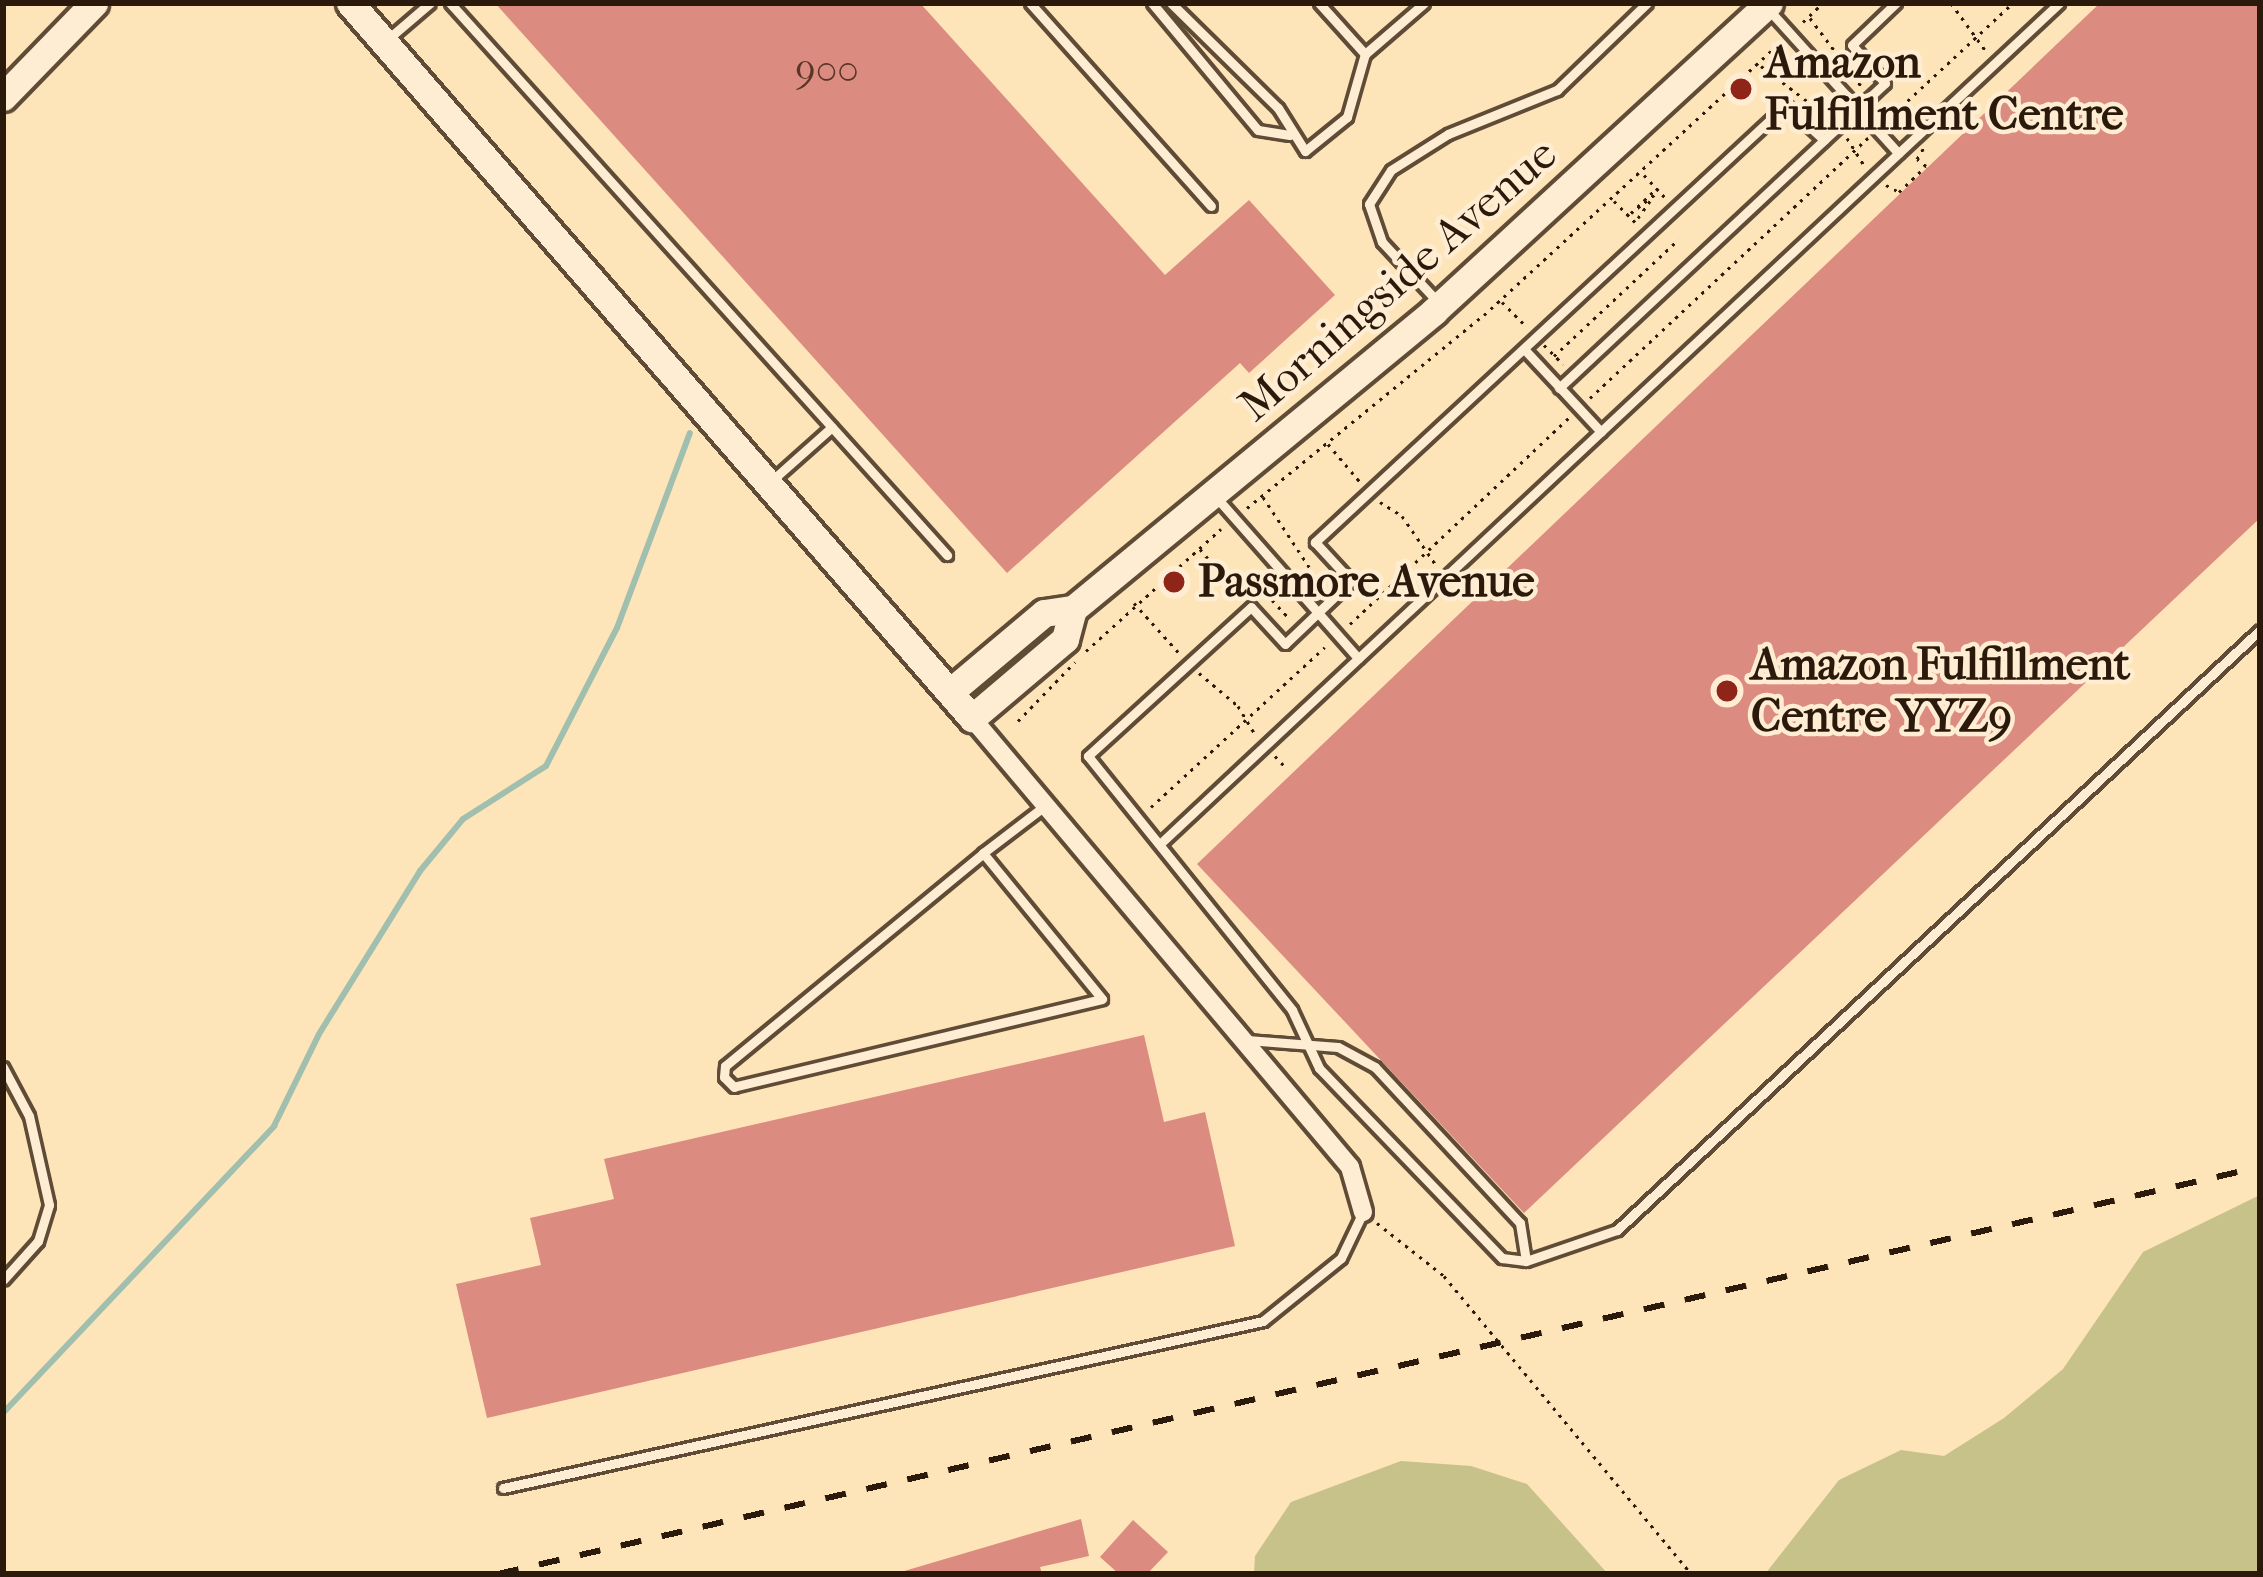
<!DOCTYPE html>
<html>
<head>
<meta charset="utf-8">
<style>
  body { margin:0 }
  #map { position:relative; width:2263px; height:1577px; overflow:hidden; background:#fee4b9; font-family:"IM FELL French Canon",serif }
  div>[style] { position:absolute }
  .green>* { inset:0; background:#c7c28a }
  .stream>* { height:6px; margin:-3px; padding:0 3px; transform-origin:3px; border-radius:3px; background:#a0bfae }
  .building>* { inset:0; background:#db8b7f }
  .path>* { height:3px; margin-top:-1.5px; transform-origin:0; background:repeating-linear-gradient(90deg,#2b1a0b 0 3px,transparent 0 9px) }
  .roads { filter:drop-shadow(3px 0 #604c36) drop-shadow(-3px 0 #604c36) drop-shadow(0 3px #604c36) drop-shadow(0 -3px #604c36) }
  .lane>* { height:9px; margin:-4.5px; padding:0 4.5px; transform-origin:4.5px; border-radius:4.5px; background:#feedd2 }
  .street>* { height:18px; margin:-9px; padding:0 9px; transform-origin:9px; border-radius:9px; background:#feedd2 }
  .secondary>* { height:27px; margin:-13.5px; padding:0 13.5px; transform-origin:13.5px; border-radius:13.5px; background:#feedd2 }
  .rail>* { height:6px; margin-top:-3px; transform-origin:0; background:repeating-linear-gradient(90deg,#2b1a0b 0 21px,transparent 0 42px) }
  .dots>* { width:33px; height:33px; translate:-50% -50%; box-sizing:border-box; border:6px solid #feedd2; border-radius:50% }
  span { translate:-50% -50%; white-space:nowrap; text-align:center; line-height:1.15; -webkit-text-stroke:9px #feedd2; paint-order:stroke }
  .number-label { font-size:39px; color:#573628 }
  .number-label span { -webkit-text-stroke-width:0 }
  .poi-label { font-size:45px; color:#2b1a0b; font-weight:700 }
  .left { translate:0 -50%; text-align:left }
  .street-label { font-size:45px; color:#2b1a0b }
  .frame { position:absolute; inset:0; border:6px solid #2b1a0b; pointer-events:none }
</style>
</head>
<body>
<div id="map">
  <div class="green">
    <div style="clip-path:polygon(2260px 1195px,2260px 1574px,1765px 1574px,1839px 1480px,1901px 1450px,1944px 1456px,2004px 1418px,2063px 1369px,2143px 1252px)"></div>
    <div style="clip-path:polygon(1401px 1461px,1471px 1466px,1527px 1484px,1608px 1574px,1254px 1574px,1255px 1556px,1291px 1502px)"></div>
  </div>
  <div class="stream">
    <div style="left:3px;top:1413px;width:395px;rotate:-46.6deg"></div>
    <div style="left:274px;top:1126px;width:102px;rotate:-63.9deg"></div>
    <div style="left:319px;top:1034px;width:192px;rotate:-58.2deg"></div>
    <div style="left:420px;top:871px;width:67px;rotate:-50.4deg"></div>
    <div style="left:463px;top:819px;width:98px;rotate:-32.6deg"></div>
    <div style="left:546px;top:766px;width:155px;rotate:-62.8deg"></div>
    <div style="left:617px;top:628px;width:208px;rotate:-69.5deg"></div>
  </div>
  <div class="building">
    <div style="clip-path:polygon(495px 3px,920px 3px,1165px 275px,1249px 200px,1335px 295px,1249px 373px,1240px 363px,1007px 573px)"></div>
    <div style="clip-path:polygon(2100px 3px,2260px 3px,2260px 518px,1524px 1213px,1197px 864px)"></div>
    <div style="clip-path:polygon(1144px 1035px,1164px 1122px,1205px 1112px,1235px 1246px,487px 1418px,456px 1284px,541px 1265px,530px 1218px,614px 1199px,604px 1159px)"></div>
    <div style="clip-path:polygon(1081px 1519px,1089px 1556px,1040px 1567px,1042px 1574px,894px 1574px)"></div>
    <div style="clip-path:polygon(1133px 1520px,1168px 1552px,1147px 1574px,1119px 1574px,1100px 1557px)"></div>
  </div>
  <div class="path">
    <div style="left:1951px;top:3px;width:58px;rotate:54.1deg"></div>
    <div style="left:1810px;top:18px;width:85px;rotate:53.1deg"></div>
    <div style="left:1803px;top:22px;width:28px;rotate:-44deg"></div>
    <div style="left:1761px;top:66px;width:84px;rotate:37.3deg"></div>
    <div style="left:1880px;top:106px;width:33px;rotate:40deg"></div>
    <div style="left:1888px;top:119px;width:171px;rotate:-42.9deg"></div>
    <div style="left:1847px;top:138px;width:32px;rotate:58deg"></div>
    <div style="left:1644px;top:175px;width:33px;rotate:47deg"></div>
    <div style="left:1886px;top:185px;width:15px;rotate:28deg"></div>
    <div style="left:1899px;top:192px;width:37px;rotate:-44deg"></div>
    <div style="left:1926px;top:166px;width:11px;rotate:-142deg"></div>
    <div style="left:1917px;top:159px;width:17px;rotate:-59deg"></div>
    <div style="left:1614px;top:201px;width:33px;rotate:45deg"></div>
    <div style="left:1638px;top:218px;width:28px;rotate:-55deg"></div>
    <div style="left:1654px;top:195px;width:29px;rotate:142deg"></div>
    <div style="left:1631px;top:213px;width:36px;rotate:-44deg"></div>
    <div style="left:1502px;top:302px;width:33px;rotate:45deg"></div>
    <div style="left:1544px;top:345px;width:27px;rotate:45deg"></div>
    <div style="left:1554px;top:356px;width:171px;rotate:-43.1deg"></div>
    <div style="left:1590px;top:398px;width:381px;rotate:-43.1deg"></div>
    <div style="left:1328px;top:444px;width:51px;rotate:49.8deg"></div>
    <div style="left:1263px;top:497px;width:109px;rotate:56.6deg"></div>
    <div style="left:1380px;top:502px;width:26px;rotate:32deg"></div>
    <div style="left:1402px;top:516px;width:60px;rotate:55.2deg"></div>
    <div style="left:1247px;top:508px;width:306px;rotate:-39.2deg"></div>
    <div style="left:1484px;top:315px;width:399px;rotate:-42.6deg"></div>
    <div style="left:1200px;top:549px;width:38px;rotate:50deg"></div>
    <div style="left:1224px;top:578px;width:53px;rotate:24.6deg"></div>
    <div style="left:1272px;top:600px;width:26px;rotate:47deg"></div>
    <div style="left:1134px;top:603px;width:69px;rotate:48deg"></div>
    <div style="left:1350px;top:624px;width:302px;rotate:-43.3deg"></div>
    <div style="left:1086px;top:651px;width:182px;rotate:-42.1deg"></div>
    <div style="left:1199px;top:673px;width:51px;rotate:40.2deg"></div>
    <div style="left:1238px;top:706px;width:35px;rotate:59deg"></div>
    <div style="left:1018px;top:721px;width:82px;rotate:-46deg"></div>
    <div style="left:1275px;top:756px;width:16px;rotate:47deg"></div>
    <div style="left:1151px;top:807px;width:236px;rotate:-42.6deg"></div>
    <div style="left:1377px;top:1223px;width:85px;rotate:38.3deg"></div>
    <div style="left:1444px;top:1276px;width:387px;rotate:50.3deg"></div>
  </div>
  <div class="roads">
    <div class="lane">
      <div style="left:450px;top:3px;width:743px;rotate:48deg"></div>
      <div style="left:1030px;top:3px;width:272px;rotate:48.3deg"></div>
      <div style="left:1152px;top:3px;width:165px;rotate:50.2deg"></div>
      <div style="left:1258px;top:130px;width:32px;rotate:9deg"></div>
      <div style="left:1171px;top:3px;width:150px;rotate:44.5deg"></div>
      <div style="left:1278px;top:108px;width:51px;rotate:57.9deg"></div>
      <div style="left:1305px;top:151px;width:54px;rotate:-39deg"></div>
      <div style="left:1347px;top:117px;width:66px;rotate:-74.1deg"></div>
      <div style="left:1365px;top:54px;width:78px;rotate:-40.8deg"></div>
      <div style="left:1319px;top:3px;width:69px;rotate:48deg"></div>
      <div style="left:1769px;top:10px;width:193px;rotate:47.9deg"></div>
      <div style="left:388px;top:39px;width:55px;rotate:-40.6deg"></div>
      <div style="left:1824px;top:140px;width:52px;rotate:-137.4deg"></div>
      <div style="left:1786px;top:105px;width:643px;rotate:137.14deg"></div>
      <div style="left:1315px;top:542px;width:53px;rotate:47.3deg"></div>
      <div style="left:1351px;top:581px;width:91px;rotate:136.3deg"></div>
      <div style="left:1285px;top:644px;width:50px;rotate:-132.6deg"></div>
      <div style="left:1251px;top:607px;width:221px;rotate:137.6deg"></div>
      <div style="left:1088px;top:756px;width:326px;rotate:51.2deg"></div>
      <div style="left:1292px;top:1010px;width:64px;rotate:65deg"></div>
      <div style="left:1319px;top:1068px;width:264px;rotate:46.1deg"></div>
      <div style="left:1502px;top:1258px;width:24px;rotate:7deg"></div>
      <div style="left:1526px;top:1261px;width:96px;rotate:-18.8deg"></div>
      <div style="left:1617px;top:1230px;width:879px;rotate:-43.02deg"></div>
      <div style="left:1437px;top:301px;width:81px;rotate:-133deg"></div>
      <div style="left:1382px;top:242px;width:40px;rotate:-108.9deg"></div>
      <div style="left:1369px;top:204px;width:40px;rotate:-57.1deg"></div>
      <div style="left:1391px;top:170px;width:67px;rotate:-32.3deg"></div>
      <div style="left:1448px;top:134px;width:118px;rotate:-22deg"></div>
      <div style="left:1557px;top:90px;width:125px;rotate:-44deg"></div>
      <div style="left:1524px;top:349px;width:113px;rotate:47.1deg"></div>
      <div style="left:1559px;top:388px;width:446px;rotate:-43.1deg"></div>
      <div style="left:1885px;top:83px;width:50px;rotate:-131deg"></div>
      <div style="left:1852px;top:45px;width:61px;rotate:-43.7deg"></div>
      <div style="left:769px;top:483px;width:84px;rotate:-41.6deg"></div>
      <div style="left:1216px;top:497px;width:215px;rotate:48.6deg"></div>
      <div style="left:1163px;top:841px;width:1227px;rotate:-43.08deg"></div>
      <div style="left:983px;top:853px;width:188px;rotate:50.8deg"></div>
      <div style="left:1102px;top:999px;width:378px;rotate:166.6deg"></div>
      <div style="left:734px;top:1087px;width:14px;rotate:-135deg"></div>
      <div style="left:724px;top:1077px;width:11px;rotate:-85deg"></div>
      <div style="left:725px;top:1066px;width:335px;rotate:-39.5deg"></div>
      <div style="left:983px;top:853px;width:81px;rotate:-37.4deg"></div>
      <div style="left:1247px;top:1040px;width:91px;rotate:4.4deg"></div>
      <div style="left:1338px;top:1047px;width:42px;rotate:28.4deg"></div>
      <div style="left:1375px;top:1067px;width:213px;rotate:47.1deg"></div>
      <div style="left:1520px;top:1223px;width:38px;rotate:81deg"></div>
      <div style="left:3px;top:1067px;width:55px;rotate:62deg"></div>
      <div style="left:29px;top:1116px;width:91px;rotate:77.3deg"></div>
      <div style="left:49px;top:1205px;width:38px;rotate:107deg"></div>
      <div style="left:38px;top:1241px;width:52px;rotate:131.9deg"></div>
      <div style="left:503px;top:1488px;width:778px;rotate:-12.39deg"></div>
      <div style="left:1263px;top:1321px;width:100px;rotate:-38.9deg"></div>
      <div style="left:1341px;top:1258px;width:51px;rotate:-64.4deg"></div>
    </div>
    <div class="street">
      <div style="left:972px;top:718px;width:587px;rotate:49.91deg"></div>
      <div style="left:1350px;top:1167px;width:47px;rotate:73.9deg"></div>
    </div>
    <div class="secondary">
      <div style="left:350px;top:3px;width:948px;rotate:48.98deg"></div>
      <div style="left:972px;top:718px;width:122px;rotate:-40.3deg"></div>
      <div style="left:1065px;top:639px;width:31px;rotate:-75deg"></div>
      <div style="left:3px;top:97px;width:131px;rotate:-45.9deg"></div>
      <div style="left:950px;top:692px;width:123px;rotate:-40deg"></div>
      <div style="left:1044px;top:613px;width:29px;rotate:-8deg"></div>
      <div style="left:1073px;top:609px;width:468px;rotate:-39.5deg"></div>
      <div style="left:1434px;top:311px;width:455px;rotate:-42.6deg"></div>
    </div>
  </div>
  <div class="rail">
    <div style="left:498px;top:1574px;width:1808px;rotate:-13.01deg"></div>
  </div>
  <div class="dots">
    <div style="left:1741px;top:89px;background:#8f2418"></div>
    <div style="left:1174px;top:582px;background:#8f2418"></div>
    <div style="left:1727px;top:691px;background:#8f2418"></div>
  </div>
  <div class="number-label">
    <span style="left:827px;top:69px">900</span>
  </div>
  <div class="poi-label">
    <span class="left" style="left:1765px;top:89px">Amazon<br>Fulfillment Centre</span>
    <span class="left" style="left:1198px;top:582px">Passmore Avenue</span>
    <span class="left" style="left:1751px;top:691px">Amazon Fulfillment<br>Centre YYZ9</span>
  </div>
  <div class="street-label">
    <span style="left:1398px;top:280px;rotate:-41deg">Morningside Avenue</span>
  </div>
  <div class="frame"></div>
</div>
</body>
</html>
